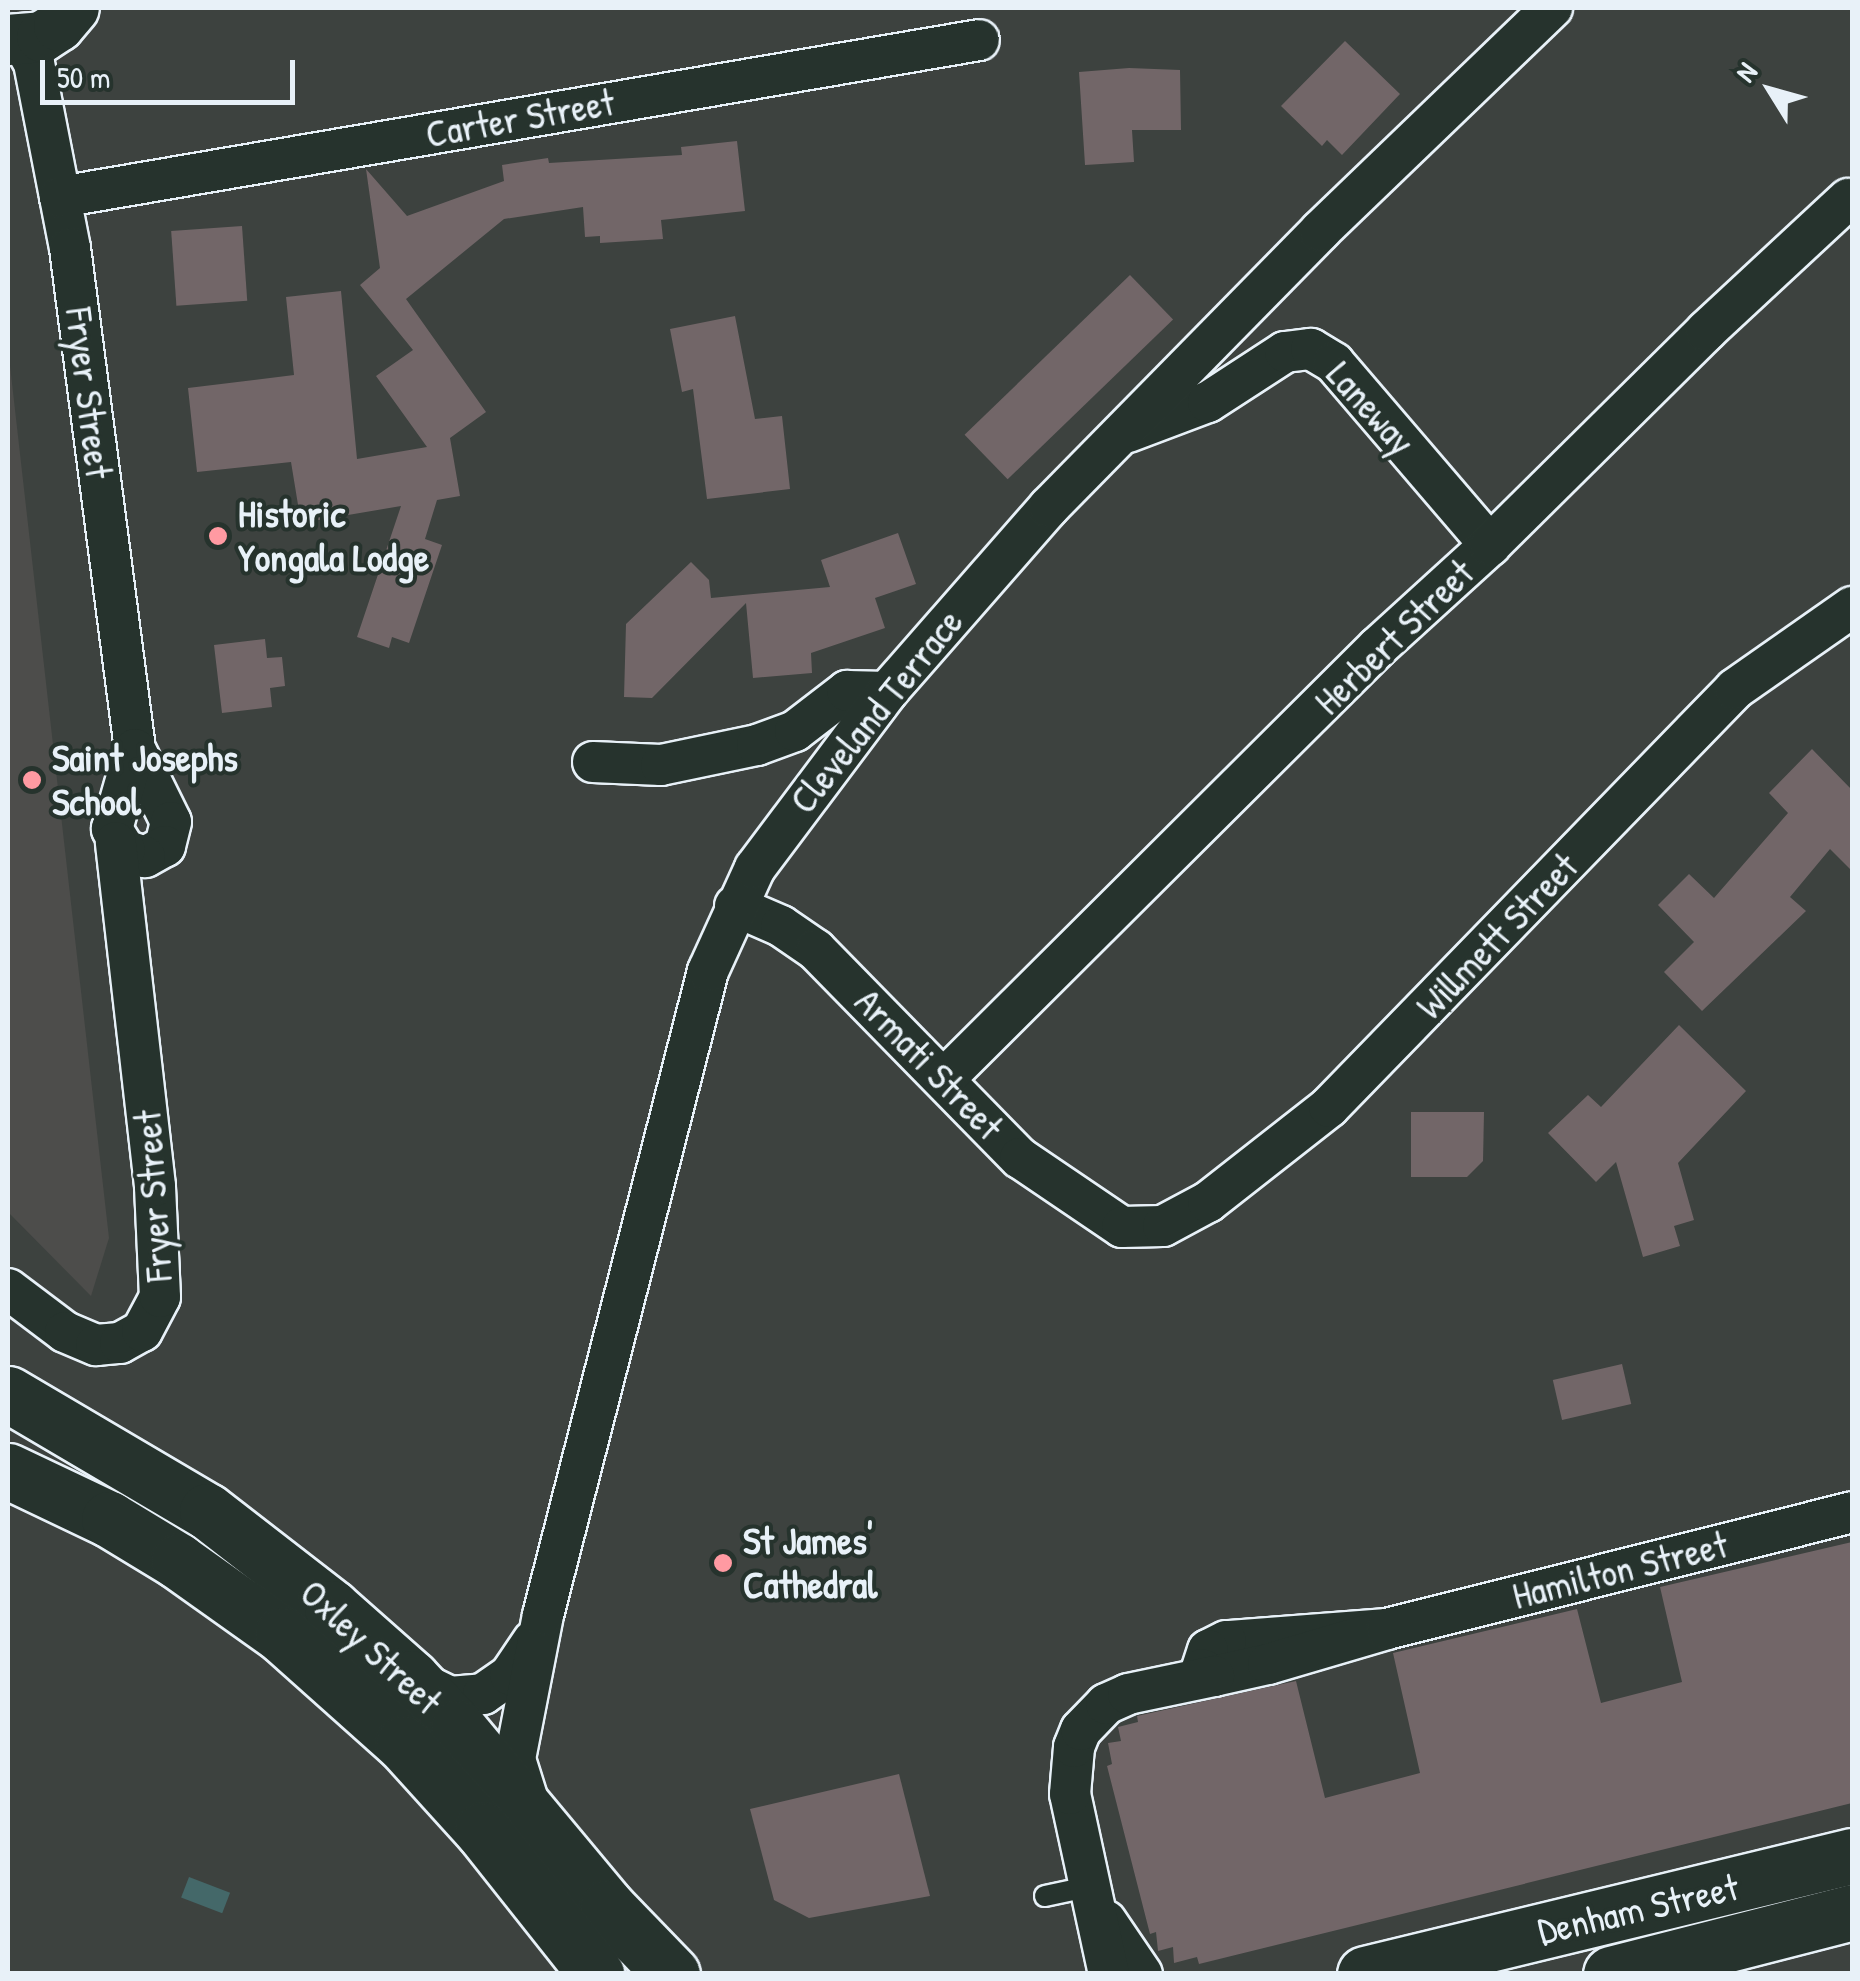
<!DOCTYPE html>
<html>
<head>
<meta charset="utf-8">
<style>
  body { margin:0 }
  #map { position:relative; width:1860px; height:1981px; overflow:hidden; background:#3d423f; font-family:"Patrick Hand",sans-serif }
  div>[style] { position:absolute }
  .built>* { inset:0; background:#4d4d4b }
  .water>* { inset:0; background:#446869; transform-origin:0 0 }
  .building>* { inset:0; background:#726668; transform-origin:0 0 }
  .roads { filter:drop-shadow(2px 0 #e8f1f8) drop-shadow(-2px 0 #e8f1f8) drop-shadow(0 2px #e8f1f8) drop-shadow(0 -2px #e8f1f8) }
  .service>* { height:20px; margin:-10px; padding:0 10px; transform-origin:10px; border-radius:10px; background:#26332d }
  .minor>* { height:40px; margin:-20px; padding:0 20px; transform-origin:20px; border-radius:20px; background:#26332d }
  .tertiary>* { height:50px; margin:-25px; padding:0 25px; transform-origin:25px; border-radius:25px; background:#26332d }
  .secondary>* { height:55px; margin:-27.5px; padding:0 27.5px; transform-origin:27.5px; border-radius:27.5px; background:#26332d }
  .dots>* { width:28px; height:28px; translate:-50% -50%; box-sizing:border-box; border:5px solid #26332d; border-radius:50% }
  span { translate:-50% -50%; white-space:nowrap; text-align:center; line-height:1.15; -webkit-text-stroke:8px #26332d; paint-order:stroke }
  .street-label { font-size:38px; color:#e8f1f8 }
  .poi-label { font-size:38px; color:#e8f1f8; font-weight:700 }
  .left { translate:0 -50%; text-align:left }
  .frame { position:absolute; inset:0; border:10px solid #e8f1f8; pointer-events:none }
  .north { position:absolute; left:1720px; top:40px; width:100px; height:100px; -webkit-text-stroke:8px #26332d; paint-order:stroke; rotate:307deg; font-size:28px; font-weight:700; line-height:40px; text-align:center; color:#e8f1f8 }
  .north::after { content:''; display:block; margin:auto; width:35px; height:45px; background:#e8f1f8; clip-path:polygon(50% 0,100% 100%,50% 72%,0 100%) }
  .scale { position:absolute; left:40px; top:60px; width:255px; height:45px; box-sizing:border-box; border:5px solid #e8f1f8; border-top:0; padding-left:12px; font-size:30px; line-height:35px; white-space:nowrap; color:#e8f1f8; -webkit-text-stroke:8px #26332d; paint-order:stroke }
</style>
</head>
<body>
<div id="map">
  <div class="built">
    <div style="clip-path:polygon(8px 348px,109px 1238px,91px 1296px,8px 1212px)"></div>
  </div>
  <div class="water">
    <div style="left:189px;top:1877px;width:44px;height:22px;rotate:21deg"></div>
  </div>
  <div class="building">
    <div style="clip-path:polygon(1345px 41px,1400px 94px,1342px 155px,1327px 140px,1322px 146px,1281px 106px)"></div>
    <div style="clip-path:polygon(1129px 68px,1180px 70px,1181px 130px,1132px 130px,1134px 162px,1085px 165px,1079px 72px)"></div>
    <div style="clip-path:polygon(737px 141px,745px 211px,661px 220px,663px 239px,600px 243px,600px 236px,585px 237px,583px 207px,504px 219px,406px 299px,486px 412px,450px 438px,460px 496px,437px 500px,425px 539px,442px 545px,409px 643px,392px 637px,389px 648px,357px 637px,401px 506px,301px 523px,291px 462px,197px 472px,188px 388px,294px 375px,286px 297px,341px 291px,357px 459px,427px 447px,376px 376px,413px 350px,360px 285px,380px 268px,366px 169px,407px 216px,504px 181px,502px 165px,548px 158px,549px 163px,682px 155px,681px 147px)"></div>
    <div style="left:242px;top:226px;width:75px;height:71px;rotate:86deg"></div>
    <div style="left:1130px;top:275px;width:62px;height:230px;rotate:46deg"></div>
    <div style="clip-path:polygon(735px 316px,755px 419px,782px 416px,790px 489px,707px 499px,693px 389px,682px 392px,670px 329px)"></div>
    <div style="clip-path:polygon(898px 533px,916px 584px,875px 598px,885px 628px,811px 653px,812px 673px,753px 678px,746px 603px,652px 698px,624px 697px,626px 624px,691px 562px,709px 580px,711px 598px,830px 587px,821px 560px)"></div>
    <div style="clip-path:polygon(265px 639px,267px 658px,282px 657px,285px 686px,270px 688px,272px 707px,222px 713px,214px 645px)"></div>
    <div style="clip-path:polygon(1812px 749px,1852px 790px,1852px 871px,1830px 849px,1790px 897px,1806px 911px,1702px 1011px,1664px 972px,1694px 942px,1658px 905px,1689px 874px,1714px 898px,1788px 813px,1769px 793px)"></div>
    <div style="clip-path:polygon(1679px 1025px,1746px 1091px,1678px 1163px,1694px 1220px,1674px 1226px,1680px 1246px,1643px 1257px,1616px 1162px,1596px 1182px,1548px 1133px,1588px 1095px,1601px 1107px)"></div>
    <div style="clip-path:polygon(1411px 1112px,1484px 1112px,1483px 1161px,1467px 1177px,1411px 1177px)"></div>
    <div style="left:1622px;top:1364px;width:41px;height:71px;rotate:77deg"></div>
    <div style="clip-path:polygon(1852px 1542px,1852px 1803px,1199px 1964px,1197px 1957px,1174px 1963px,1173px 1947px,1158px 1951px,1156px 1932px,1150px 1934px,1107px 1766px,1112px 1764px,1108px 1743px,1121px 1741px,1118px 1727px,1138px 1722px,1137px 1716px,1296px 1681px,1325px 1798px,1420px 1773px,1393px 1653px,1577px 1609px,1601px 1703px,1682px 1682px,1660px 1587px)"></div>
    <div style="clip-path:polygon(899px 1774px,930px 1896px,809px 1918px,774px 1900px,750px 1809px)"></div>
  </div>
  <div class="roads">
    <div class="service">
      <div style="left:1045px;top:1896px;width:48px;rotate:-12deg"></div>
    </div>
    <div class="minor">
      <div style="left:22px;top:42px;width:24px;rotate:60deg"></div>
      <div style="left:34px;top:63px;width:188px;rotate:79deg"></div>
      <div style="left:70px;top:248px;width:505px;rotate:82.61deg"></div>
      <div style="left:135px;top:749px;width:81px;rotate:63.7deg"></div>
      <div style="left:171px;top:822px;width:25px;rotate:104deg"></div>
      <div style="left:165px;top:846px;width:23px;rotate:151deg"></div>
      <div style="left:145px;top:857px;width:21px;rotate:-161deg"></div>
      <div style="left:125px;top:850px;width:25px;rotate:-122deg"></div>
      <div style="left:112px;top:829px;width:83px;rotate:-74deg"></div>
      <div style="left:60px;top:197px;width:932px;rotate:-9.69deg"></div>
      <div style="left:1128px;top:432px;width:85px;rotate:-20.6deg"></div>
      <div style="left:1208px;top:402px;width:92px;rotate:-33deg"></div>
      <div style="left:1285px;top:352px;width:26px;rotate:-7deg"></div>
      <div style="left:1311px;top:349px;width:27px;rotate:31deg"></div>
      <div style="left:1334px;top:363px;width:240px;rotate:49.4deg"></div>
      <div style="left:593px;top:762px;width:68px;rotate:2.5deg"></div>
      <div style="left:661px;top:765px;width:98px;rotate:-11.8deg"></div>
      <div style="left:757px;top:745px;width:40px;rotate:-20.2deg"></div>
      <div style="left:795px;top:731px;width:66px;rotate:-37.6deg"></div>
      <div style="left:847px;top:691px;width:40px;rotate:1.4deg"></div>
      <div style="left:735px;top:906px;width:50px;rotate:23.5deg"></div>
      <div style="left:781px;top:926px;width:42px;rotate:34.4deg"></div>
      <div style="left:816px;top:950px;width:291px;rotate:45.6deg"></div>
      <div style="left:1020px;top:1158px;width:123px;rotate:34.1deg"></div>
      <div style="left:1122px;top:1227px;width:41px;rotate:-1.4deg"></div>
      <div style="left:1163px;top:1226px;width:51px;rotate:-28.1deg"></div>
      <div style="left:1208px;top:1202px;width:154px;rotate:-38.1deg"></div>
      <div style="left:1329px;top:1107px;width:583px;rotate:-45.83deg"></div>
      <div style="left:1735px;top:689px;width:143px;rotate:-35deg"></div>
      <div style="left:944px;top:1079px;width:612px;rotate:-44.87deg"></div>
      <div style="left:1378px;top:647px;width:151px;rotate:-42.3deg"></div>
      <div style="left:1490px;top:545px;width:304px;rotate:-44.7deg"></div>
      <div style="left:1706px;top:331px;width:194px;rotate:-42.9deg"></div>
      <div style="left:8px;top:1289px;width:71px;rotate:37deg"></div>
      <div style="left:65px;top:1332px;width:34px;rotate:23deg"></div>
      <div style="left:96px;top:1345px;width:24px;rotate:-5deg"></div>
      <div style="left:120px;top:1343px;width:25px;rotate:-29deg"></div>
      <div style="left:142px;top:1331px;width:38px;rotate:-62deg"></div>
      <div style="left:160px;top:1297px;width:111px;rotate:-92.6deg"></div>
      <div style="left:155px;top:1186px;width:346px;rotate:-96.5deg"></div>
      <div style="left:1387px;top:1629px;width:161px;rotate:175.7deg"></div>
      <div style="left:1226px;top:1641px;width:20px;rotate:153deg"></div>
      <div style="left:1208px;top:1650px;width:20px;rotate:108deg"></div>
      <div style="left:1202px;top:1669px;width:14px;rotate:30deg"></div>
      <div style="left:1214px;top:1676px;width:55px;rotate:-12.5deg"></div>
      <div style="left:1268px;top:1664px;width:124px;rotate:-16.4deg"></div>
      <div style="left:1387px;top:1629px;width:479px;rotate:-14.1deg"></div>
      <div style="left:415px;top:1680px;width:39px;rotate:26deg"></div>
      <div style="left:450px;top:1697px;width:33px;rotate:-5deg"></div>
      <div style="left:483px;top:1694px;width:33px;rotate:-35deg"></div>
      <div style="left:510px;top:1675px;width:41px;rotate:-55.9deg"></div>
      <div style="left:530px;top:1807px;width:50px;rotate:-107.4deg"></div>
      <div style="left:515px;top:1759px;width:147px;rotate:-79deg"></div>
      <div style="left:543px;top:1615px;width:665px;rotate:-75.63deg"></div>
      <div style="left:708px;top:971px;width:113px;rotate:-65.5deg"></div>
      <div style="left:755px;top:868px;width:220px;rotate:-53.1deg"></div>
      <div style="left:887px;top:692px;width:246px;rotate:-48.8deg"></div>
      <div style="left:1049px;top:507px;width:387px;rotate:-45.5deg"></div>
      <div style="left:1320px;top:231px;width:322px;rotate:-43.9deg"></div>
      <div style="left:1106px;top:1921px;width:64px;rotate:55.8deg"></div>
      <div style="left:1109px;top:1974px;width:184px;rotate:-102.2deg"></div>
      <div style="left:1070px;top:1794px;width:47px;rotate:-85.1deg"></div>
      <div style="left:1074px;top:1747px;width:18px;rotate:-68deg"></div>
      <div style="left:1081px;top:1730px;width:36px;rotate:-46deg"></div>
      <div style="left:1106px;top:1704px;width:24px;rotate:-24deg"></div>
      <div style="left:1128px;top:1694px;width:88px;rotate:-11.8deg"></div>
    </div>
    <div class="tertiary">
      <div style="left:8px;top:40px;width:34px;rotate:-5deg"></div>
      <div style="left:42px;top:37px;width:20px;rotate:-33deg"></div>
      <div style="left:59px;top:26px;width:23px;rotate:-50deg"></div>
    </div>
    <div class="secondary">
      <div style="left:8px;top:1394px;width:231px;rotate:30.5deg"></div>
      <div style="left:207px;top:1511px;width:158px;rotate:37.8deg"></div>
      <div style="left:332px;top:1608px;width:106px;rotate:41.5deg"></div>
      <div style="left:411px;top:1678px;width:69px;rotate:46.8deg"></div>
      <div style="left:458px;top:1728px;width:233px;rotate:50.2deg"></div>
      <div style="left:607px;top:1907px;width:93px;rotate:45.9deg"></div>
      <div style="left:8px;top:1471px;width:112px;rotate:25.4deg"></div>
      <div style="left:109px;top:1519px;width:81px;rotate:31.3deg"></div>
      <div style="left:178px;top:1561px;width:128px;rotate:35.4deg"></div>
      <div style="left:282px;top:1635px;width:162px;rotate:41.8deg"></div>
      <div style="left:403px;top:1743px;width:118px;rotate:47.8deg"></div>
      <div style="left:482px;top:1830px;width:184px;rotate:51.6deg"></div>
      <div style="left:1365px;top:1974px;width:501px;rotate:-13.62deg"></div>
      <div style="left:1611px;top:1974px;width:249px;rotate:-14.4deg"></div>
    </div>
  </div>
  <div class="dots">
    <div style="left:218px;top:536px;background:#ff9aa2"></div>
    <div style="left:32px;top:780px;background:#ff9aa2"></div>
    <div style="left:723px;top:1563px;background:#ff9aa2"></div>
  </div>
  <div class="street-label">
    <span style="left:520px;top:118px;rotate:-10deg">Carter Street</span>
    <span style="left:89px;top:393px;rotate:83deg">Fryer Street</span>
    <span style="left:1371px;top:408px;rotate:48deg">Laneway</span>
    <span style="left:1394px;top:637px;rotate:-44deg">Herbert Street</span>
    <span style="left:876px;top:711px;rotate:-51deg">Cleveland Terrace</span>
    <span style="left:1497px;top:936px;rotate:-46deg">Willmett Street</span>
    <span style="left:929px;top:1064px;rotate:46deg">Armati Street</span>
    <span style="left:153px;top:1196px;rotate:-94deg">Fryer Street</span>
    <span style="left:1620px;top:1570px;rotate:-14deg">Hamilton Street</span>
    <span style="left:371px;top:1647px;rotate:43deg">Oxley Street</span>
    <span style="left:1638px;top:1909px;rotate:-13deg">Denham Street</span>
  </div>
  <div class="poi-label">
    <span class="left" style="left:238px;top:536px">Historic<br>Yongala Lodge</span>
    <span class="left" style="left:52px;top:780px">Saint Josephs<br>School</span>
    <span class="left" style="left:743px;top:1563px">St James'<br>Cathedral</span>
  </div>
  <div class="frame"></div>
  <div class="north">N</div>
  <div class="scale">50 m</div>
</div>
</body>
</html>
